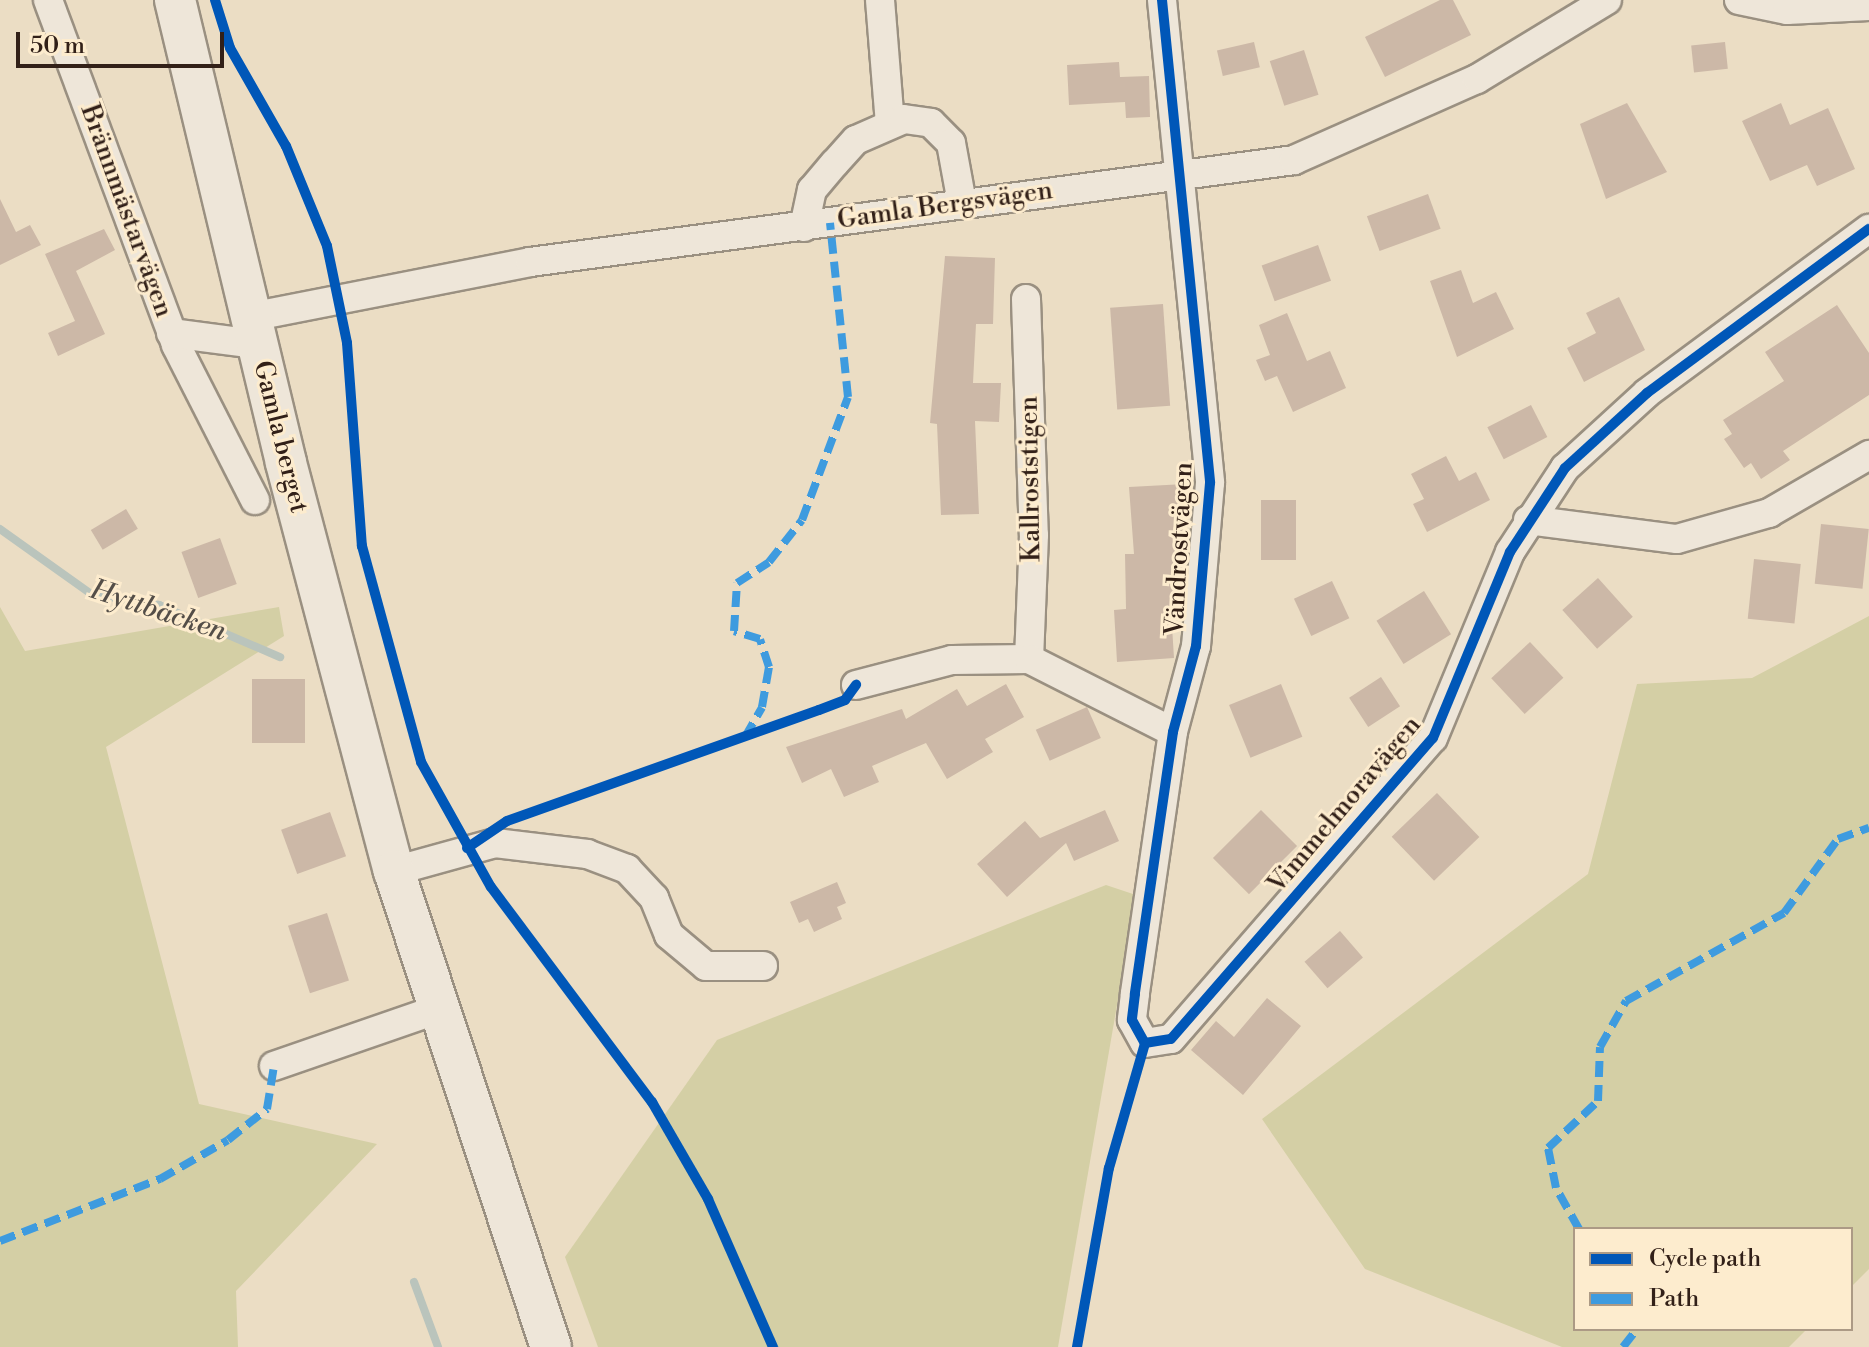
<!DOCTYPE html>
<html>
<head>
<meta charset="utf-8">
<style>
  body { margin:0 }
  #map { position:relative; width:1869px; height:1347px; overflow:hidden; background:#ebddc4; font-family:"Libre Bodoni",serif }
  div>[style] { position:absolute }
  .green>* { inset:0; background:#d4cfa5 }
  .stream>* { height:8px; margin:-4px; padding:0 4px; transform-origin:4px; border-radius:4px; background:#bac4bc }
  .building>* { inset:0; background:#ccb8a7; transform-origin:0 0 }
  .roads { filter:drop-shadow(2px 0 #9a9081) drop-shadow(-2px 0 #9a9081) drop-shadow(0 2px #9a9081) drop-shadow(0 -2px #9a9081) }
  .minor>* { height:28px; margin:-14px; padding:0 14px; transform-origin:14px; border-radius:14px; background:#eee6d9 }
  .secondary>* { height:40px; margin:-20px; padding:0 20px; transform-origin:20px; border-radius:20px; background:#eee6d9 }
  .quiet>* { height:8px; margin-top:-4px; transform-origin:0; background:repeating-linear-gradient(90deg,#3e9bdf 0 16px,transparent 0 24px) }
  .cycleway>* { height:10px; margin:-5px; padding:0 5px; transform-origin:5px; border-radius:5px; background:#0057b8 }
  span { translate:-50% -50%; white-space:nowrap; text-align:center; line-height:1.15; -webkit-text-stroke:6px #fdecce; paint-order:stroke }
  .street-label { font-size:26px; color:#322018 }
  .water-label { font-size:28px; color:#544e48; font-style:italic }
  .legend { position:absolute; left:1573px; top:1227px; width:280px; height:104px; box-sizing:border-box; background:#fdecce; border:2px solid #ac9a85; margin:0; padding:10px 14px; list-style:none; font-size:24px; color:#322018 }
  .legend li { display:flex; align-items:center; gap:16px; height:40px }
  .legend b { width:40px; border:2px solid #ac9a85 }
  .scale { position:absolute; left:16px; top:32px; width:208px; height:36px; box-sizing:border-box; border:4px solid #322018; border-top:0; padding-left:10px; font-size:24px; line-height:28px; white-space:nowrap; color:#322018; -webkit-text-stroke:6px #fdecce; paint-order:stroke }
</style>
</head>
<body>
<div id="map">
  <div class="green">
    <div style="clip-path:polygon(0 607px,25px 651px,279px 607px,284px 636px,106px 747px,199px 1104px,377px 1144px,236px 1291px,238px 1347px,0 1347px)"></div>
    <div style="clip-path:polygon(1869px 616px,1869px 1269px,1851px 1287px,1851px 1229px,1575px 1229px,1575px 1329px,1807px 1329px,1789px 1347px,1562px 1347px,1365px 1269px,1262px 1119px,1588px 874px,1637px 684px,1752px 678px)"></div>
    <div style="clip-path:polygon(1106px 885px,1136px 895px,1058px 1347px,598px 1347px,565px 1257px,717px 1040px)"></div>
  </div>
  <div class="stream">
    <div style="left:0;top:529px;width:112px;rotate:35.5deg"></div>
    <div style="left:91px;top:594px;width:69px;rotate:9.2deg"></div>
    <div style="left:159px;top:605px;width:132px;rotate:23.3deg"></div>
    <div style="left:414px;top:1282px;width:69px;rotate:69.7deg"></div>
  </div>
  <div class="building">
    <div style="clip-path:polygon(1440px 0,1453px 0,1471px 35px,1385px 77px,1365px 37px)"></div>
    <div style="left:1254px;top:42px;width:26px;height:38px;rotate:77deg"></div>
    <div style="left:1725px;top:42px;width:27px;height:34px;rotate:84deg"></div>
    <div style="left:1304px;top:50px;width:47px;height:36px;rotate:72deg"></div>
    <div style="clip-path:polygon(1119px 62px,1120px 77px,1149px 76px,1150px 117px,1126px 118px,1125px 102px,1069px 105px,1067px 65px)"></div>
    <div style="clip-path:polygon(1627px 103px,1667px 172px,1606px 199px,1580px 124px)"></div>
    <div style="clip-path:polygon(1781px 103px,1790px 125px,1828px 108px,1855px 169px,1817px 186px,1807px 165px,1770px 181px,1742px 121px)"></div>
    <div style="left:1428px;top:194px;width:37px;height:65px;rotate:70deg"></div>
    <div style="clip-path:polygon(0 199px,16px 232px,30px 225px,41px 245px,0 265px)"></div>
    <div style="clip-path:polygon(104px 229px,115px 250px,76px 271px,105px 334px,58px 356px,48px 333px,75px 321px,45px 254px)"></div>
    <div style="left:1318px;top:245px;width:38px;height:60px;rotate:70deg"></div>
    <div style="clip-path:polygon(945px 256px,995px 258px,993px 324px,976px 324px,973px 383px,1001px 383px,999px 422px,975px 421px,979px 514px,941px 515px,937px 424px,930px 423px)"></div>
    <div style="clip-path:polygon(1461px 270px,1473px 303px,1496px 292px,1514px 329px,1457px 357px,1430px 281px)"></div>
    <div style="clip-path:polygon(1619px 297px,1645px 350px,1584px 382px,1567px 348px,1596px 333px,1586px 313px)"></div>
    <div style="left:1163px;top:304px;width:102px;height:53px;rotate:86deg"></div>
    <div style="clip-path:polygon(1837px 305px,1869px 353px,1869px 395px,1783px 451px,1790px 460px,1761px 479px,1751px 463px,1744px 468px,1724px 439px,1732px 434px,1723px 420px,1784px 381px,1765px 352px)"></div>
    <div style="clip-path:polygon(1287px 313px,1307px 361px,1330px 351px,1346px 388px,1293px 412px,1277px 376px,1265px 381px,1256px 360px,1270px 355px,1259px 325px)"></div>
    <div style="left:1531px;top:405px;width:36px;height:49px;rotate:63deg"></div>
    <div style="clip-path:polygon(1446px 456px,1459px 481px,1476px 472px,1490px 500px,1427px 532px,1413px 504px,1424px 499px,1411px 474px)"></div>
    <div style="clip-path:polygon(1185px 484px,1188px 541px,1175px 542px,1177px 594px,1170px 594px,1174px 658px,1117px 662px,1114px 610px,1126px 609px,1125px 554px,1134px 554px,1129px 487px)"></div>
    <div style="left:1261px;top:500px;width:35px;height:60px"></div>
    <div style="left:126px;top:509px;width:23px;height:41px;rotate:59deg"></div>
    <div style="left:1821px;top:524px;width:48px;height:60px;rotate:6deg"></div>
    <div style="left:220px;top:538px;width:49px;height:41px;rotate:70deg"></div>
    <div style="left:1754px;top:559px;width:47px;height:60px;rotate:6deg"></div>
    <div style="left:1598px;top:578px;width:52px;height:48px;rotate:48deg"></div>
    <div style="left:1332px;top:581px;width:41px;height:42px;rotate:65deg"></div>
    <div style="left:1424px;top:591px;width:51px;height:56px;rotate:58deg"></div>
    <div style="left:1530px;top:642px;width:49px;height:53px;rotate:47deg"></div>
    <div style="left:1381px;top:677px;width:35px;height:38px;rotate:57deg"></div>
    <div style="left:252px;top:679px;width:53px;height:64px"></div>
    <div style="clip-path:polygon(1006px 684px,1024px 717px,985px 739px,993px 752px,947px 779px,926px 743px,872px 766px,879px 782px,844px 797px,831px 769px,802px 783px,786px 747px,902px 709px,906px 719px,957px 689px,967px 706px)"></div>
    <div style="left:1281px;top:684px;width:57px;height:56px;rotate:68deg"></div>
    <div style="left:1087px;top:707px;width:34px;height:56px;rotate:66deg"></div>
    <div style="left:1437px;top:793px;width:61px;height:63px;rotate:46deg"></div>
    <div style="clip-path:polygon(1105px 810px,1119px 841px,1074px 861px,1066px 843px,1007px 897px,977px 864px,1025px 821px,1040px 838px)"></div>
    <div style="left:1261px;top:810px;width:51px;height:68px;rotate:45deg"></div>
    <div style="left:330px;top:812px;width:47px;height:52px;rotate:70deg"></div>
    <div style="clip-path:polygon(837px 882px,846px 903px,837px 907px,842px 919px,814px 932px,808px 919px,799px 923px,790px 902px)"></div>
    <div style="left:327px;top:913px;width:71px;height:41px;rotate:72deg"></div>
    <div style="left:1340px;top:931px;width:35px;height:47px;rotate:49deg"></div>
    <div style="clip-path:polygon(1267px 998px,1301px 1026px,1243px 1095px,1191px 1050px,1216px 1021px,1234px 1037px)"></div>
  </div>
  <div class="roads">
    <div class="minor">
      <div style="left:48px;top:0;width:368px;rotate:69.6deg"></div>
      <div style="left:176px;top:345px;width:174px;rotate:63deg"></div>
      <div style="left:880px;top:0;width:124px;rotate:85.4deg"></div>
      <div style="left:1162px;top:0;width:485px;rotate:84.3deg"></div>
      <div style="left:1210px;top:483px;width:164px;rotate:94.9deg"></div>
      <div style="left:1196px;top:646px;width:89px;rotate:105deg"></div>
      <div style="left:1173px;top:732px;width:265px;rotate:98.3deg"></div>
      <div style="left:1135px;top:994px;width:26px;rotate:97deg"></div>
      <div style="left:1132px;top:1020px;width:26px;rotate:61deg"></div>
      <div style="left:1145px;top:1043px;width:26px;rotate:-9deg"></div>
      <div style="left:1171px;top:1039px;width:399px;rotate:-49deg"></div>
      <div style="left:1433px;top:738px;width:201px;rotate:-67.5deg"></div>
      <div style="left:1510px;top:552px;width:100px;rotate:-56.8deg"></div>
      <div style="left:1565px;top:468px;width:111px;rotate:-42.4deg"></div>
      <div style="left:1647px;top:393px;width:276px;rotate:-36.5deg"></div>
      <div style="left:1739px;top:0;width:49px;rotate:11.8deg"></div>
      <div style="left:1787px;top:10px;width:82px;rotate:-2.8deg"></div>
      <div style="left:804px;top:227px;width:38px;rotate:-78deg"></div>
      <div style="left:812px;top:190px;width:35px;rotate:-50deg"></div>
      <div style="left:835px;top:163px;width:31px;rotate:-48deg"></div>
      <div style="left:856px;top:140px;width:52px;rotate:-23.6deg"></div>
      <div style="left:904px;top:119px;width:27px;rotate:8deg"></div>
      <div style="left:931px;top:123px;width:28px;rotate:45deg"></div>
      <div style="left:951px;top:143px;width:61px;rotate:79.6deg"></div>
      <div style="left:1026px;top:299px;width:236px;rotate:88.1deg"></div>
      <div style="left:1034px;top:535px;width:124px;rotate:92.3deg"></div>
      <div style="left:250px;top:317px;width:285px;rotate:-11.1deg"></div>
      <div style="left:530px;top:262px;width:771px;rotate:-7.6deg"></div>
      <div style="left:1294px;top:160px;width:200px;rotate:-23.9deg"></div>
      <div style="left:1477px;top:79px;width:152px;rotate:-31.3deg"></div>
      <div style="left:171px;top:333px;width:86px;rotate:7.4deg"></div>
      <div style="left:1528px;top:520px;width:150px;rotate:7.3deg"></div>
      <div style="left:1677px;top:539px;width:96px;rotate:-15.8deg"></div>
      <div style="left:1769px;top:513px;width:116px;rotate:-30.1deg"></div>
      <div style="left:856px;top:685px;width:99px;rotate:-14.6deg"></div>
      <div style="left:952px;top:660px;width:77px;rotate:-0.7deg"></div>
      <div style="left:1029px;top:659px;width:161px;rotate:26.9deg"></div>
      <div style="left:394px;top:871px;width:105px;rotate:-15.5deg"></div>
      <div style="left:495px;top:843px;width:93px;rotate:6.8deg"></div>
      <div style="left:587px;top:854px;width:43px;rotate:20.6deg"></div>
      <div style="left:627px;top:869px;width:40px;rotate:47deg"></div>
      <div style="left:654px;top:898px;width:40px;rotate:68deg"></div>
      <div style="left:669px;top:935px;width:48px;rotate:40deg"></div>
      <div style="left:706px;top:966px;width:57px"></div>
      <div style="left:274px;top:1066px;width:171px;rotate:-19.1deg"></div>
    </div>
    <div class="secondary">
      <div style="left:175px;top:0;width:476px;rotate:76.5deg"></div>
      <div style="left:286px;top:463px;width:422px;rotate:75.2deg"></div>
      <div style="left:394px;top:871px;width:501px;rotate:71.75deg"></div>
    </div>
  </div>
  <div class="quiet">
    <div style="left:745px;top:737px;width:34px;rotate:-60deg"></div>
    <div style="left:762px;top:707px;width:41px;rotate:-80.1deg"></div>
    <div style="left:769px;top:667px;width:29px;rotate:-108deg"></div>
    <div style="left:760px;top:639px;width:27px;rotate:-163deg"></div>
    <div style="left:734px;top:631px;width:48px;rotate:-86.4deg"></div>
    <div style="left:737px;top:583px;width:38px;rotate:-33deg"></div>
    <div style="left:769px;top:562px;width:53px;rotate:-51.8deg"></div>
    <div style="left:802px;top:520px;width:131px;rotate:-69.5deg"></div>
    <div style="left:848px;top:397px;width:175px;rotate:-95.9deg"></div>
    <div style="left:1579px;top:1229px;width:47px;rotate:-119.3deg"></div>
    <div style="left:1556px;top:1188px;width:41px;rotate:-101.3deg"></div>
    <div style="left:1548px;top:1148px;width:69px;rotate:-43.2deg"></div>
    <div style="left:1598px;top:1101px;width:54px;rotate:-87.9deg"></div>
    <div style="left:1600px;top:1047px;width:53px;rotate:-60.5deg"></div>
    <div style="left:1626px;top:1001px;width:181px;rotate:-29.1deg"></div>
    <div style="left:1784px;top:913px;width:92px;rotate:-53.9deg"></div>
    <div style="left:1838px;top:839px;width:33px;rotate:-20deg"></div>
    <div style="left:0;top:1241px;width:172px;rotate:-21.2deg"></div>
    <div style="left:160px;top:1179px;width:78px;rotate:-29.8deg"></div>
    <div style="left:228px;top:1140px;width:50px;rotate:-38.5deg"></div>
    <div style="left:267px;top:1109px;width:44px;rotate:-80.8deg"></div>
    <div style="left:1623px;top:1347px;width:23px;rotate:-52deg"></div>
  </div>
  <div class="cycleway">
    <div style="left:215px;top:0;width:50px;rotate:72.6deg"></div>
    <div style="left:230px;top:48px;width:113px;rotate:60.3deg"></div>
    <div style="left:286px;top:146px;width:108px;rotate:67.7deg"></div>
    <div style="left:327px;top:246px;width:99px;rotate:78.3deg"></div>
    <div style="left:347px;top:343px;width:204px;rotate:85.8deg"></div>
    <div style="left:362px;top:546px;width:224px;rotate:74.7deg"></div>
    <div style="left:421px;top:762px;width:143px;rotate:60.8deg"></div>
    <div style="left:491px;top:887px;width:269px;rotate:53.2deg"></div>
    <div style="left:652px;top:1102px;width:112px;rotate:60deg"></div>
    <div style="left:708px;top:1199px;width:162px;rotate:66.3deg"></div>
    <div style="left:1162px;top:0;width:485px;rotate:84.3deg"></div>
    <div style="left:1210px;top:483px;width:164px;rotate:94.9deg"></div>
    <div style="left:1196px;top:646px;width:89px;rotate:105deg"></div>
    <div style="left:1173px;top:732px;width:265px;rotate:98.3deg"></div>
    <div style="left:1135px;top:994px;width:26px;rotate:97deg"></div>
    <div style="left:1132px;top:1020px;width:26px;rotate:61deg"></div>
    <div style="left:1145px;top:1043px;width:26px;rotate:-9deg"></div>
    <div style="left:1171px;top:1039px;width:399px;rotate:-49deg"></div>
    <div style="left:1433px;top:738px;width:201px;rotate:-67.5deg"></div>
    <div style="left:1510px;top:552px;width:100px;rotate:-56.8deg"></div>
    <div style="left:1565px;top:468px;width:111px;rotate:-42.4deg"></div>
    <div style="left:1647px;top:393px;width:276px;rotate:-36.5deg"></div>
    <div style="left:467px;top:848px;width:48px;rotate:-34deg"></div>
    <div style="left:507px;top:821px;width:331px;rotate:-19.6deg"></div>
    <div style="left:819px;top:710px;width:28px;rotate:-21deg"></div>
    <div style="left:845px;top:700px;width:19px;rotate:-54deg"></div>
    <div style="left:1077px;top:1347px;width:182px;rotate:-79.9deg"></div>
    <div style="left:1109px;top:1168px;width:130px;rotate:-73.9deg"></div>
  </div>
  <div class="street-label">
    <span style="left:945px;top:206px;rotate:-8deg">Gamla Bergsvägen</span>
    <span style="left:126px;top:211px;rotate:70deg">Brännmästarvägen</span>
    <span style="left:280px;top:437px;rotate:76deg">Gamla berget</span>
    <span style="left:1031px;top:479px;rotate:-91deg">Kallroststigen</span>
    <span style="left:1180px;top:549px;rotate:-87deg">Vändrostvägen</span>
    <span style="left:1345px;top:805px;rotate:-50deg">Vimmelmoravägen</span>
  </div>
  <div class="water-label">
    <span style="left:158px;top:611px;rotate:18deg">Hyttbäcken</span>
  </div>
  <ul class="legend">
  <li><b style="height:10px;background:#0057b8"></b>Cycle path</li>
  <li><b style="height:10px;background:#3e9bdf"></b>Path</li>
  </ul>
  <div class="scale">50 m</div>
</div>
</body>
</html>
